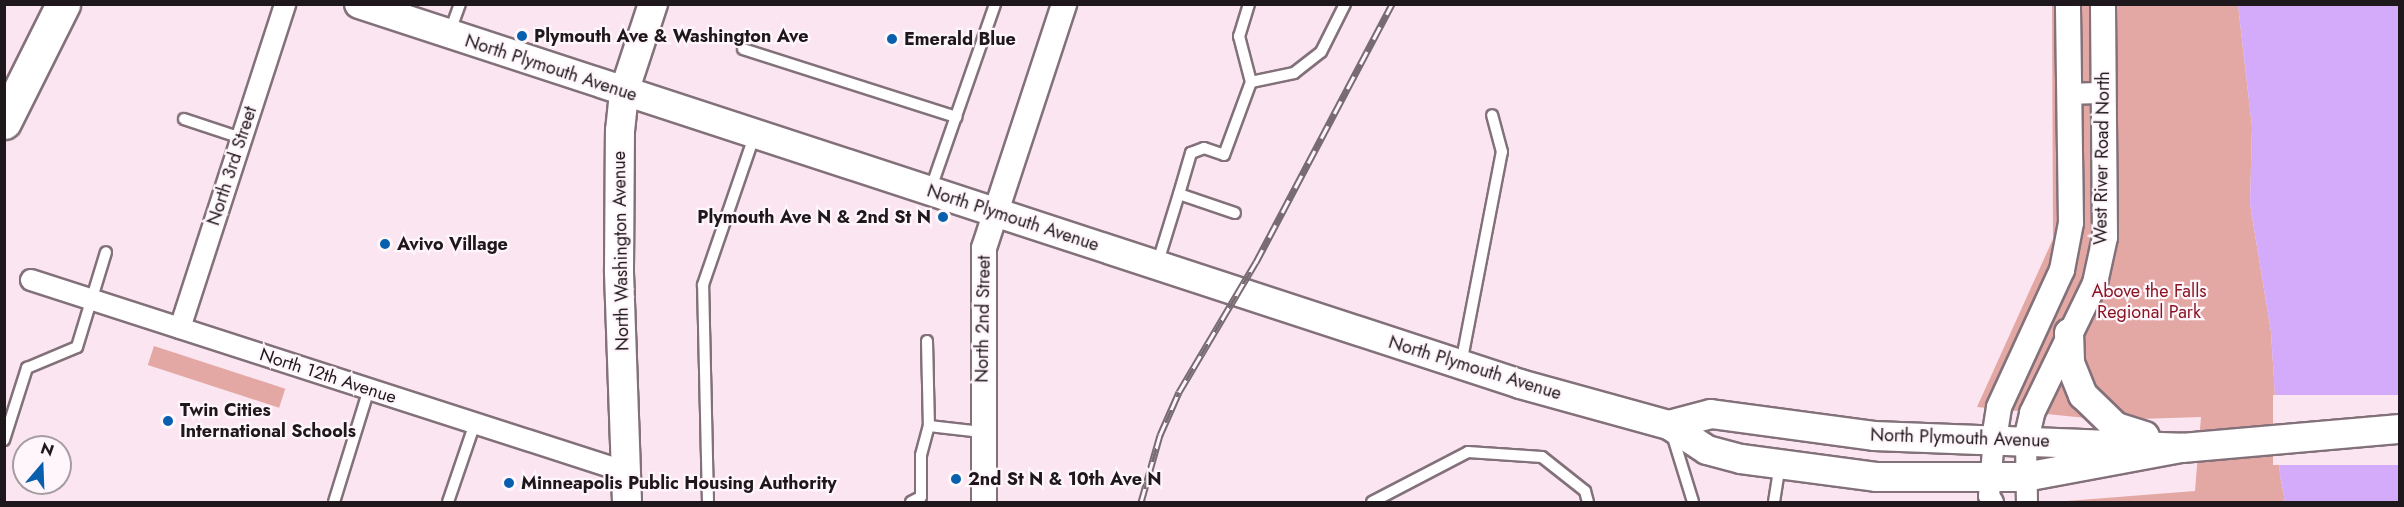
<!DOCTYPE html>
<html>
<head>
<meta charset="utf-8">
<style>
  body { margin:0 }
  #map { position:relative; width:2404px; height:507px; overflow:hidden; background:#fae5f0; font-family:Jost,sans-serif }
  div>[style] { position:absolute }
  .green>* { inset:0; background:#e3a7a4; transform-origin:0 0 }
  .water>* { inset:0; background:#d4aafa }
  .pier>* { inset:0; background:#fae5f0; transform-origin:0 0 }
  .roads { filter:drop-shadow(2px 0 #83717a) drop-shadow(-2px 0 #83717a) drop-shadow(0 2px #83717a) drop-shadow(0 -2px #83717a) }
  .service>* { height:10px; margin:-5px; padding:0 5px; transform-origin:5px; border-radius:5px; background:#fff }
  .minor>* { height:20px; margin:-10px; padding:0 10px; transform-origin:10px; border-radius:10px; background:#fff }
  .tertiary>* { height:24px; margin:-12px; padding:0 12px; transform-origin:12px; border-radius:12px; background:#fff }
  .secondary>* { height:28px; margin:-14px; padding:0 14px; transform-origin:14px; border-radius:14px; background:#fff }
  .motorway>* { height:33px; margin:-16.5px; padding:0 16.5px; transform-origin:16.5px; border-radius:16.5px; background:#fff }
  .rail>* { height:7px; margin-top:-3.5px; transform-origin:0; background:repeating-linear-gradient(90deg,#fff6fb 0 14px,#786b72 0 28px); box-sizing:border-box; border-block:2px solid #786b72 }
  .dots>* { width:16px; height:16px; translate:-50% -50%; box-sizing:border-box; border:3px solid #fff6fb; border-radius:50% }
  span { translate:-50% -50%; white-space:nowrap; text-align:center; line-height:1.15; -webkit-text-stroke:4.5px #fff6fb; paint-order:stroke }
  .poi-label { font-size:18px; color:#1e171b; font-weight:700 }
  .left { translate:0 -50%; text-align:left }
  .right { translate:-100% -50%; text-align:right }
  .street-label { font-size:18px; color:#1e171b }
  .park-label { font-size:18px; color:#891523 }
  .frame { position:absolute; inset:0; border:6px solid #1e171b; pointer-events:none }
  .north { position:absolute; left:12px; top:435px; width:60px; height:60px; box-sizing:border-box; background:#fff6fb; border:2px solid #a59da1; border-radius:50%; rotate:19deg; font-size:16px; font-weight:700; line-height:24px; text-align:center; color:#1e171b }
  .north::after { content:''; display:block; margin:auto; width:21px; height:27px; background:#085fad; clip-path:polygon(50% 0,100% 100%,50% 72%,0 100%) }
</style>
</head>
<body>
<div id="map">
  <div class="green">
    <div style="clip-path:polygon(2052px 5px,2238px 5px,2252px 127px,2250px 204px,2271px 332px,2280px 475px,2285px 502px,2054px 502px,2195px 491px,2201px 417px,2106px 420px,1977px 407px,2053px 239px)"></div>
    <div style="left:154px;top:346px;width:138px;height:20px;rotate:18deg"></div>
  </div>
  <div class="water">
    <div style="clip-path:polygon(2238px 5px,2399px 5px,2399px 502px,2285px 502px,2280px 475px,2271px 332px,2250px 204px,2252px 127px)"></div>
  </div>
  <div class="pier">
    <div style="left:2399px;top:395px;width:70px;height:126px;rotate:90deg"></div>
  </div>
  <div class="roads">
    <div class="service">
      <div style="left:1249px;top:4px;width:34px;rotate:107deg"></div>
      <div style="left:1239px;top:36px;width:48px;rotate:75.4deg"></div>
      <div style="left:1251px;top:82px;width:44px;rotate:-11.8deg"></div>
      <div style="left:1294px;top:73px;width:34px;rotate:-38deg"></div>
      <div style="left:1321px;top:52px;width:54px;rotate:-63.4deg"></div>
      <div style="left:449px;top:34px;width:32px;rotate:-70deg"></div>
      <div style="left:743px;top:49px;width:224px;rotate:17.7deg"></div>
      <div style="left:184px;top:119px;width:60px;rotate:18.4deg"></div>
      <div style="left:930px;top:191px;width:198px;rotate:-70.8deg"></div>
      <div style="left:1179px;top:194px;width:43px;rotate:-73.7deg"></div>
      <div style="left:1191px;top:153px;width:14px;rotate:-21deg"></div>
      <div style="left:1204px;top:148px;width:21px;rotate:19deg"></div>
      <div style="left:1224px;top:155px;width:78px;rotate:-69.7deg"></div>
      <div style="left:1157px;top:265px;width:74px;rotate:-72.8deg"></div>
      <div style="left:1179px;top:194px;width:59px;rotate:18.7deg"></div>
      <div style="left:927px;top:341px;width:85px;rotate:88.7deg"></div>
      <div style="left:1461px;top:364px;width:216px;rotate:-79.1deg"></div>
      <div style="left:1502px;top:152px;width:38px;rotate:-105deg"></div>
      <div style="left:1672px;top:434px;width:71px;rotate:72.8deg"></div>
      <div style="left:4px;top:440px;width:76px;rotate:-72.3deg"></div>
      <div style="left:27px;top:368px;width:54px;rotate:-22.8deg"></div>
      <div style="left:77px;top:347px;width:99px;rotate:-73deg"></div>
      <div style="left:334px;top:502px;width:118px;rotate:-72.8deg"></div>
      <div style="left:448px;top:502px;width:83px;rotate:-71.1deg"></div>
      <div style="left:708px;top:502px;width:217px;rotate:-91.3deg"></div>
      <div style="left:703px;top:285px;width:160px;rotate:-71deg"></div>
      <div style="left:911px;top:502px;width:11px;rotate:-27deg"></div>
      <div style="left:921px;top:497px;width:42px;rotate:-90deg"></div>
      <div style="left:921px;top:455px;width:30px;rotate:-75deg"></div>
      <div style="left:929px;top:426px;width:53px;rotate:6.5deg"></div>
      <div style="left:1372px;top:502px;width:108px;rotate:-27.5deg"></div>
      <div style="left:1468px;top:452px;width:74px;rotate:3.9deg"></div>
      <div style="left:1542px;top:457px;width:55px;rotate:38.3deg"></div>
      <div style="left:1585px;top:491px;width:11px;rotate:75deg"></div>
      <div style="left:1774px;top:502px;width:36px;rotate:-81deg"></div>
    </div>
    <div class="minor">
      <div style="left:2069px;top:94px;width:35px;rotate:-2deg"></div>
      <div style="left:31px;top:280px;width:625px;rotate:17.88deg"></div>
      <div style="left:180px;top:328px;width:341px;rotate:-72deg"></div>
      <div style="left:2026px;top:440px;width:62px;rotate:89.1deg"></div>
      <div style="left:1993px;top:502px;width:7px;rotate:-124deg"></div>
      <div style="left:1989px;top:496px;width:57px;rotate:-85deg"></div>
    </div>
    <div class="tertiary">
      <div style="left:1994px;top:439px;width:32px;rotate:-81deg"></div>
      <div style="left:1999px;top:407px;width:151px;rotate:-65.3deg"></div>
      <div style="left:2062px;top:270px;width:48px;rotate:-79.2deg"></div>
      <div style="left:2071px;top:223px;width:219px;rotate:-90.8deg"></div>
      <div style="left:2026px;top:440px;width:28px;rotate:-77deg"></div>
      <div style="left:2032px;top:413px;width:144px;rotate:-64.1deg"></div>
      <div style="left:2095px;top:283px;width:47px;rotate:-77.7deg"></div>
      <div style="left:2105px;top:237px;width:233px;rotate:-90.5deg"></div>
      <div style="left:984px;top:502px;width:254px;rotate:-90deg"></div>
      <div style="left:984px;top:248px;width:257px;rotate:-71.8deg"></div>
    </div>
    <div class="secondary">
      <div style="left:359px;top:4px;width:1222px;rotate:18.12deg"></div>
      <div style="left:1520px;top:384px;width:155px;rotate:15.4deg"></div>
      <div style="left:1669px;top:425px;width:45px;rotate:33.3deg"></div>
      <div style="left:1707px;top:450px;width:35px;rotate:15deg"></div>
      <div style="left:1741px;top:459px;width:136px;rotate:7.6deg"></div>
      <div style="left:1876px;top:477px;width:149px"></div>
      <div style="left:2025px;top:477px;width:160px;rotate:-10.5deg"></div>
      <div style="left:2069px;top:333px;width:30px;rotate:88deg"></div>
      <div style="left:2070px;top:363px;width:35px;rotate:68deg"></div>
      <div style="left:2083px;top:395px;width:46px;rotate:44.1deg"></div>
      <div style="left:2116px;top:427px;width:30px;rotate:17deg"></div>
      <div style="left:1669px;top:425px;width:43px;rotate:-14.7deg"></div>
      <div style="left:1711px;top:414px;width:164px;rotate:7.7deg"></div>
      <div style="left:1874px;top:436px;width:308px;rotate:2.2deg"></div>
      <div style="left:2182px;top:448px;width:219px;rotate:-5deg"></div>
      <div style="left:627px;top:502px;width:232px;rotate:-92deg"></div>
      <div style="left:619px;top:270px;width:139px;rotate:-89.6deg"></div>
      <div style="left:620px;top:131px;width:39px;rotate:-84deg"></div>
      <div style="left:624px;top:92px;width:93px;rotate:-71.8deg"></div>
    </div>
    <div class="motorway">
      <div style="left:4px;top:122px;width:132px;rotate:-63.4deg"></div>
    </div>
  </div>
  <div class="rail">
    <div style="left:1141px;top:502px;width:70px;rotate:-74.2deg"></div>
    <div style="left:1160px;top:435px;width:47px;rotate:-66.2deg"></div>
    <div style="left:1179px;top:392px;width:151px;rotate:-59.4deg"></div>
    <div style="left:1256px;top:262px;width:292px;rotate:-62.2deg"></div>
  </div>
  <div class="dots">
    <div style="left:522px;top:36px;background:#085fad"></div>
    <div style="left:892px;top:39px;background:#085fad"></div>
    <div style="left:943px;top:217px;background:#085fad"></div>
    <div style="left:385px;top:244px;background:#085fad"></div>
    <div style="left:168px;top:421px;background:#085fad"></div>
    <div style="left:956px;top:479px;background:#085fad"></div>
    <div style="left:509px;top:483px;background:#085fad"></div>
  </div>
  <div class="poi-label">
    <span class="left" style="left:534px;top:36px">Plymouth Ave &amp; Washington Ave</span>
    <span class="left" style="left:904px;top:39px">Emerald Blue</span>
    <span class="right" style="left:931px;top:217px">Plymouth Ave N &amp; 2nd St N</span>
    <span class="left" style="left:397px;top:244px">Avivo Village</span>
    <span class="left" style="left:180px;top:421px">Twin Cities<br>International Schools</span>
    <span class="left" style="left:968px;top:479px">2nd St N &amp; 10th Ave N</span>
    <span class="left" style="left:521px;top:483px">Minneapolis Public Housing Authority</span>
  </div>
  <div class="street-label">
    <span style="left:551px;top:68px;rotate:18deg">North Plymouth Avenue</span>
    <span style="left:2102px;top:158px;rotate:-89deg">West River Road North</span>
    <span style="left:232px;top:166px;rotate:-72deg">North 3rd Street</span>
    <span style="left:1013px;top:218px;rotate:18deg">North Plymouth Avenue</span>
    <span style="left:621px;top:251px;rotate:-91deg">North Washington Avenue</span>
    <span style="left:983px;top:319px;rotate:-89deg">North 2nd Street</span>
    <span style="left:1475px;top:368px;rotate:17deg">North Plymouth Avenue</span>
    <span style="left:328px;top:376px;rotate:18deg">North 12th Avenue</span>
    <span style="left:1960px;top:438px;rotate:2deg">North Plymouth Avenue</span>
  </div>
  <div class="park-label">
    <span style="left:2149px;top:302px">Above the Falls<br>Regional Park</span>
  </div>
  <div class="frame"></div>
  <div class="north">N</div>
</div>
</body>
</html>
